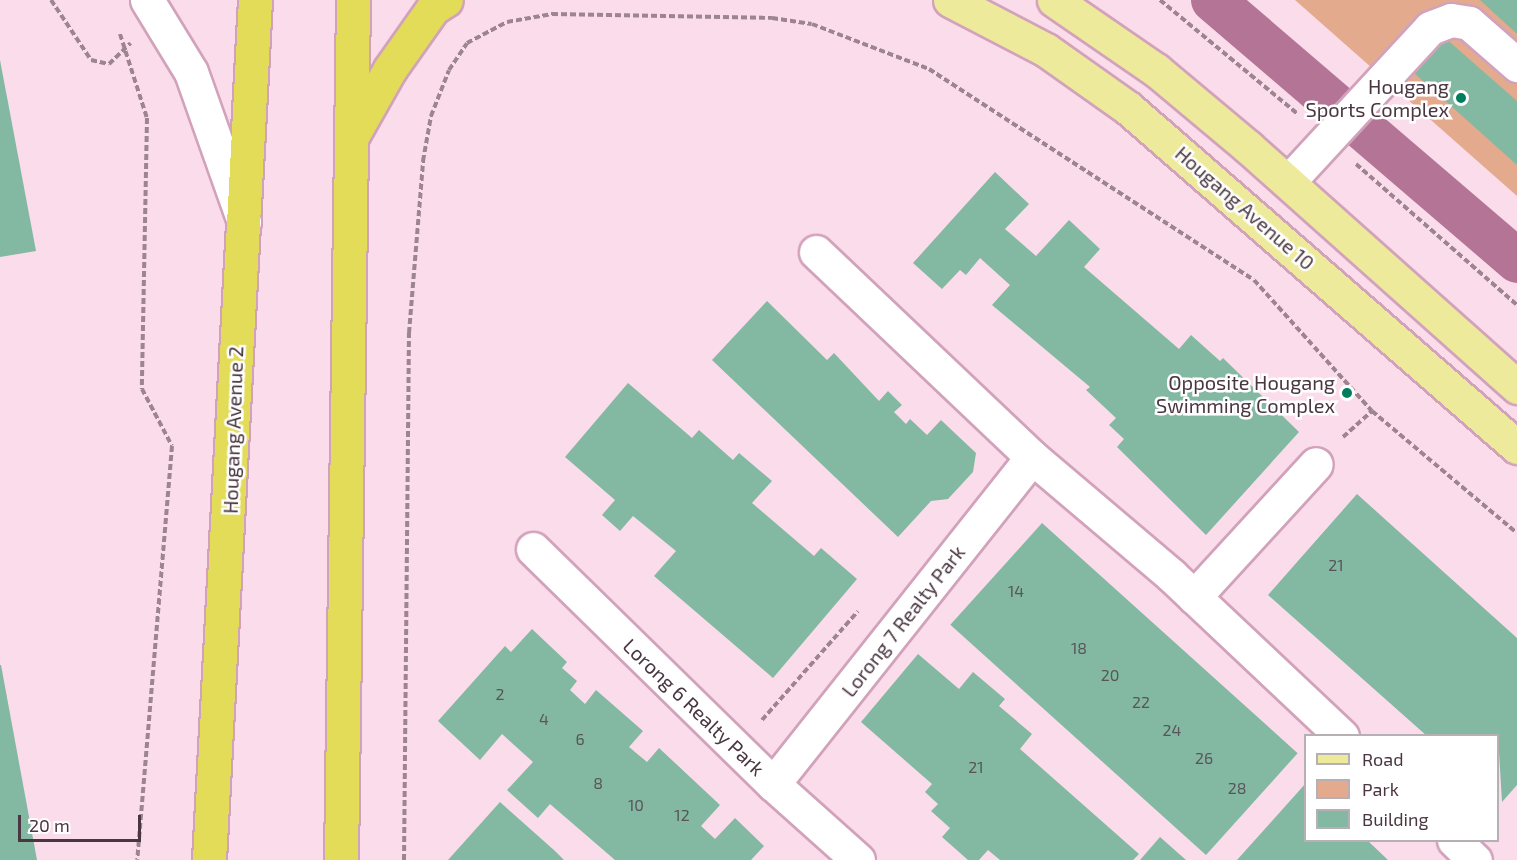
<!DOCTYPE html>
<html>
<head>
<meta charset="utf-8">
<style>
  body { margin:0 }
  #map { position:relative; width:1517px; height:860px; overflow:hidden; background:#fadceb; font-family:"Exo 2",sans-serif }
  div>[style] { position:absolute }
  .green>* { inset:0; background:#e4aa8e }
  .canal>* { height:44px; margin:-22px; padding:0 22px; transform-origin:22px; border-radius:22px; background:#b37496 }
  .building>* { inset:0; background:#83b8a2; transform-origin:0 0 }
  .path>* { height:4px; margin-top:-2px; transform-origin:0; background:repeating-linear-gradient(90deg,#9c8490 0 6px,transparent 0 9px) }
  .roads { filter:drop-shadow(2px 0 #d2a2bb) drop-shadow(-2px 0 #d2a2bb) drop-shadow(0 2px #d2a2bb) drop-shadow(0 -2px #d2a2bb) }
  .minor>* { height:33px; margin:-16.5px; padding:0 16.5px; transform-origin:16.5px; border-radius:16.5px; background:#fff }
  .major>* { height:33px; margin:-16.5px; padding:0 16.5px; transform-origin:16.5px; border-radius:16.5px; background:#eeea9b }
  .highway>* { height:33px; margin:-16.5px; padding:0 16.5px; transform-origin:16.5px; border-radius:16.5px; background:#e2dc59 }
  .dots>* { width:16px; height:16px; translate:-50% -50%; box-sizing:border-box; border:3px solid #fff; border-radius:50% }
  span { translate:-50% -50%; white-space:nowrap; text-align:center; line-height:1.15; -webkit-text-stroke:5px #fff; paint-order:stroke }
  .number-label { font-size:16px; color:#585658 }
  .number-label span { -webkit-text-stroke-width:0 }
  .poi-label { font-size:20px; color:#493640 }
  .right { translate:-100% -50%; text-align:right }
  .street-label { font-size:20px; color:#493640 }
  .legend { position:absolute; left:1304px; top:734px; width:195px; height:108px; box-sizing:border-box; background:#fff; border:2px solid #b6afb3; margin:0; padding:8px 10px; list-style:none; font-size:18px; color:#493640 }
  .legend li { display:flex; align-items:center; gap:12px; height:30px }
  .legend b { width:30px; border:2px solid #b6afb3 }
  .scale { position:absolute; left:18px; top:815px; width:123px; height:27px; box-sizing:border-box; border:3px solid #493640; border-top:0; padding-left:8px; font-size:18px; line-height:21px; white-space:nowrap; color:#493640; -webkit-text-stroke:4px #fff; paint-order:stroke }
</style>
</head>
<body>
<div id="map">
  <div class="green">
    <div style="clip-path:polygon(1295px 0,1517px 0,1517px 196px)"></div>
  </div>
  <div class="canal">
    <div style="left:1213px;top:0;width:401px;rotate:40.6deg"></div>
  </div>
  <div class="building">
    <div style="clip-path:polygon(1480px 0,1517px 0,1517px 34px)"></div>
    <div style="clip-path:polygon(1444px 37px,1517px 101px,1517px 165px,1413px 72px)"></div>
    <div style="clip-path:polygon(0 60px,36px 251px,0 257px)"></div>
    <div style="clip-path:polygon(995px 172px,1029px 204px,1005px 229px,1036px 256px,1069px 220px,1100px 249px,1084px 267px,1179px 349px,1191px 335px,1220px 361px,1223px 358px,1299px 432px,1206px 535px,1117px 447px,1124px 439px,1109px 425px,1116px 418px,1086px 390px,1090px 387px,992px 305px,1010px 285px,980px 258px,966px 275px,960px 270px,942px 289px,913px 263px)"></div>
    <div style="clip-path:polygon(767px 301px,827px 360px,834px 353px,879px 401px,888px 391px,902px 405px,894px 412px,906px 424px,910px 419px,927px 435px,941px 420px,976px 453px,973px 472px,948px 499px,931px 501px,898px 537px,712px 360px)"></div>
    <div style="clip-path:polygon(628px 383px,692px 438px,699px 430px,733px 460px,739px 453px,772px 481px,752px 503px,814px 556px,821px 548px,857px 579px,773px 678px,654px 576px,676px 551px,633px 516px,620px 531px,602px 515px,615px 500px,565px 457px)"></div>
    <div style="clip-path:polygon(1357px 494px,1517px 638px,1517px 785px,1502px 802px,1498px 736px,1427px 736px,1268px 595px)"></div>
    <div style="left:1042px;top:523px;width:344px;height:137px;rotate:42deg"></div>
    <div style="clip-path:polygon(532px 629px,567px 662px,562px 668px,577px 681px,570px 690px,585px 704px,596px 690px,643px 731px,629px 747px,647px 762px,659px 748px,720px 805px,701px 826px,715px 839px,735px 818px,764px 846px,751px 860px,615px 860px,550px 804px,538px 818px,507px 790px,533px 762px,502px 734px,480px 760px,438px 721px,505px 646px,511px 652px)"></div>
    <div style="clip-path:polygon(918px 654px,959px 689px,973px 672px,1005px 699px,999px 706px,1032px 734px,1020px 749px,1139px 854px,1133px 860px,1000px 860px,988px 850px,979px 860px,968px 860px,942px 837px,950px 828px,931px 811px,938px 804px,925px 792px,932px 784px,861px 722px)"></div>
    <div style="clip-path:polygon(0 665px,1px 665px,37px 860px,0 860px)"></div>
    <div style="clip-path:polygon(1306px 783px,1306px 840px,1367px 840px,1388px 860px,1237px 860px)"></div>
    <div style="clip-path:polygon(500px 802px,555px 851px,564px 860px,448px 860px)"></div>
    <div style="clip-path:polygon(1160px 837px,1186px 860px,1140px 860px)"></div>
  </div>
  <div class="path">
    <div style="left:51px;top:0;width:72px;rotate:56.3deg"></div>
    <div style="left:91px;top:60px;width:18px;rotate:13deg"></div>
    <div style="left:109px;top:64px;width:30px;rotate:-44deg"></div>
    <div style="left:1160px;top:0;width:179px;rotate:39.6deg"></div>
    <div style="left:120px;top:34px;width:88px;rotate:72.2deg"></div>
    <div style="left:147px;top:118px;width:271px;rotate:91.1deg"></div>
    <div style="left:142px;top:389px;width:64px;rotate:62.2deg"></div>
    <div style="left:172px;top:446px;width:415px;rotate:94.8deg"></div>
    <div style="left:1356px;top:164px;width:214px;rotate:41.2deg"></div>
    <div style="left:1343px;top:437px;width:39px;rotate:-42deg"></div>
    <div style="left:762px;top:720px;width:145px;rotate:-48.6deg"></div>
    <div style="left:404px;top:860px;width:527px;rotate:-89.46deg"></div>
    <div style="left:409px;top:333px;width:173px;rotate:-85.3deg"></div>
    <div style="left:423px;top:161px;width:46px;rotate:-79.9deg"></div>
    <div style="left:431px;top:116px;width:49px;rotate:-68.6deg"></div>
    <div style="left:449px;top:70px;width:32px;rotate:-56deg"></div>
    <div style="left:467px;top:43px;width:45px;rotate:-27.7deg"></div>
    <div style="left:507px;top:22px;width:46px;rotate:-10.1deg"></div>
    <div style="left:552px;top:14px;width:220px;rotate:1deg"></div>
    <div style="left:772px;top:18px;width:40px;rotate:8.5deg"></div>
    <div style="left:812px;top:24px;width:125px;rotate:21deg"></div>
    <div style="left:929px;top:69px;width:387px;rotate:33deg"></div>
    <div style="left:1254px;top:280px;width:176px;rotate:48deg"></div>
    <div style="left:1372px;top:411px;width:189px;rotate:40.1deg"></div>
  </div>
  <div class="roads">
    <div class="minor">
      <div style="left:147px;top:0;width:84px;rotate:58.6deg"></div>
      <div style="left:191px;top:72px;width:159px;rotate:70.5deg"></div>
      <div style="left:1288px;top:182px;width:209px;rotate:-47.3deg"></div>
      <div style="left:1430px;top:28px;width:22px;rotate:-21deg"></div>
      <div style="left:1451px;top:20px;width:18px;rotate:9deg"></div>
      <div style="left:1469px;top:23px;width:64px;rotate:41.2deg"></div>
      <div style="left:816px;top:252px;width:298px;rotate:43.5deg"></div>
      <div style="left:1032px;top:457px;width:182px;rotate:40.3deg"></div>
      <div style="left:1171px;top:575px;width:235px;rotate:43.3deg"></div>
      <div style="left:533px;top:549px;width:336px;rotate:44.4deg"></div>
      <div style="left:773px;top:784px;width:114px;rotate:41.8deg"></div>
      <div style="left:1194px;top:597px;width:180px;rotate:-47.5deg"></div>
      <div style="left:773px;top:784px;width:417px;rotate:-51.6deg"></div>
      <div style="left:1454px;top:840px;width:29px;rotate:44deg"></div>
    </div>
    <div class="major">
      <div style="left:950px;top:0;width:108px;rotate:27.5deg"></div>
      <div style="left:1046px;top:50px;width:100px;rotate:35.3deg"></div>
      <div style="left:1128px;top:108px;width:516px;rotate:41.07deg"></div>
      <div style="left:1054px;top:0;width:124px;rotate:34.5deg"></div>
      <div style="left:1156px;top:70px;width:120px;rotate:39.9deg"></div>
      <div style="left:1248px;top:147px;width:361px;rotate:41.7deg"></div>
    </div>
    <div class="highway">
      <div style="left:351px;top:138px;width:79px;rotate:-60.5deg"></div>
      <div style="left:390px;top:69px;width:75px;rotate:-54.8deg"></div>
      <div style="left:433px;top:8px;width:15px;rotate:-32deg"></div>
      <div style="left:209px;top:860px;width:861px;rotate:-86.94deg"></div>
      <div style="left:341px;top:860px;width:860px;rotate:-89.2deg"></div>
    </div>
  </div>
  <div class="dots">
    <div style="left:1461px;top:98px;background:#007d5c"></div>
    <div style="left:1347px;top:393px;background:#007d5c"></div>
  </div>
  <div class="number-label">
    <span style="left:1336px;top:565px">21</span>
    <span style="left:1016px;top:591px">14</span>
    <span style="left:1079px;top:648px">18</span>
    <span style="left:1110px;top:675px">20</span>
    <span style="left:500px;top:694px">2</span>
    <span style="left:1141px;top:702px">22</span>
    <span style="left:544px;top:719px">4</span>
    <span style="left:1172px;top:730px">24</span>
    <span style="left:580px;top:739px">6</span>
    <span style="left:1204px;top:758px">26</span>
    <span style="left:976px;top:767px">21</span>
    <span style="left:598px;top:783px">8</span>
    <span style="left:1237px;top:788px">28</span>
    <span style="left:636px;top:805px">10</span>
    <span style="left:682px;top:815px">12</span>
  </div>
  <div class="poi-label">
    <span class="right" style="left:1449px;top:98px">Hougang<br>Sports Complex</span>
    <span class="right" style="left:1335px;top:394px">Opposite Hougang<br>Swimming Complex</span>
  </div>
  <div class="street-label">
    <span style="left:1245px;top:208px;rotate:41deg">Hougang Avenue 10</span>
    <span style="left:233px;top:430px;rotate:-88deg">Hougang Avenue 2</span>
    <span style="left:903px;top:621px;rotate:-52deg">Lorong 7 Realty Park</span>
    <span style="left:694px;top:707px;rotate:44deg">Lorong 6 Realty Park</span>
  </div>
  <ul class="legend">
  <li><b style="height:8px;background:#eeea9b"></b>Road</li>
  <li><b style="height:16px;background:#e4aa8e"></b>Park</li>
  <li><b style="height:16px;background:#83b8a2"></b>Building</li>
  </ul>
  <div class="scale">20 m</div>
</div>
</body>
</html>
